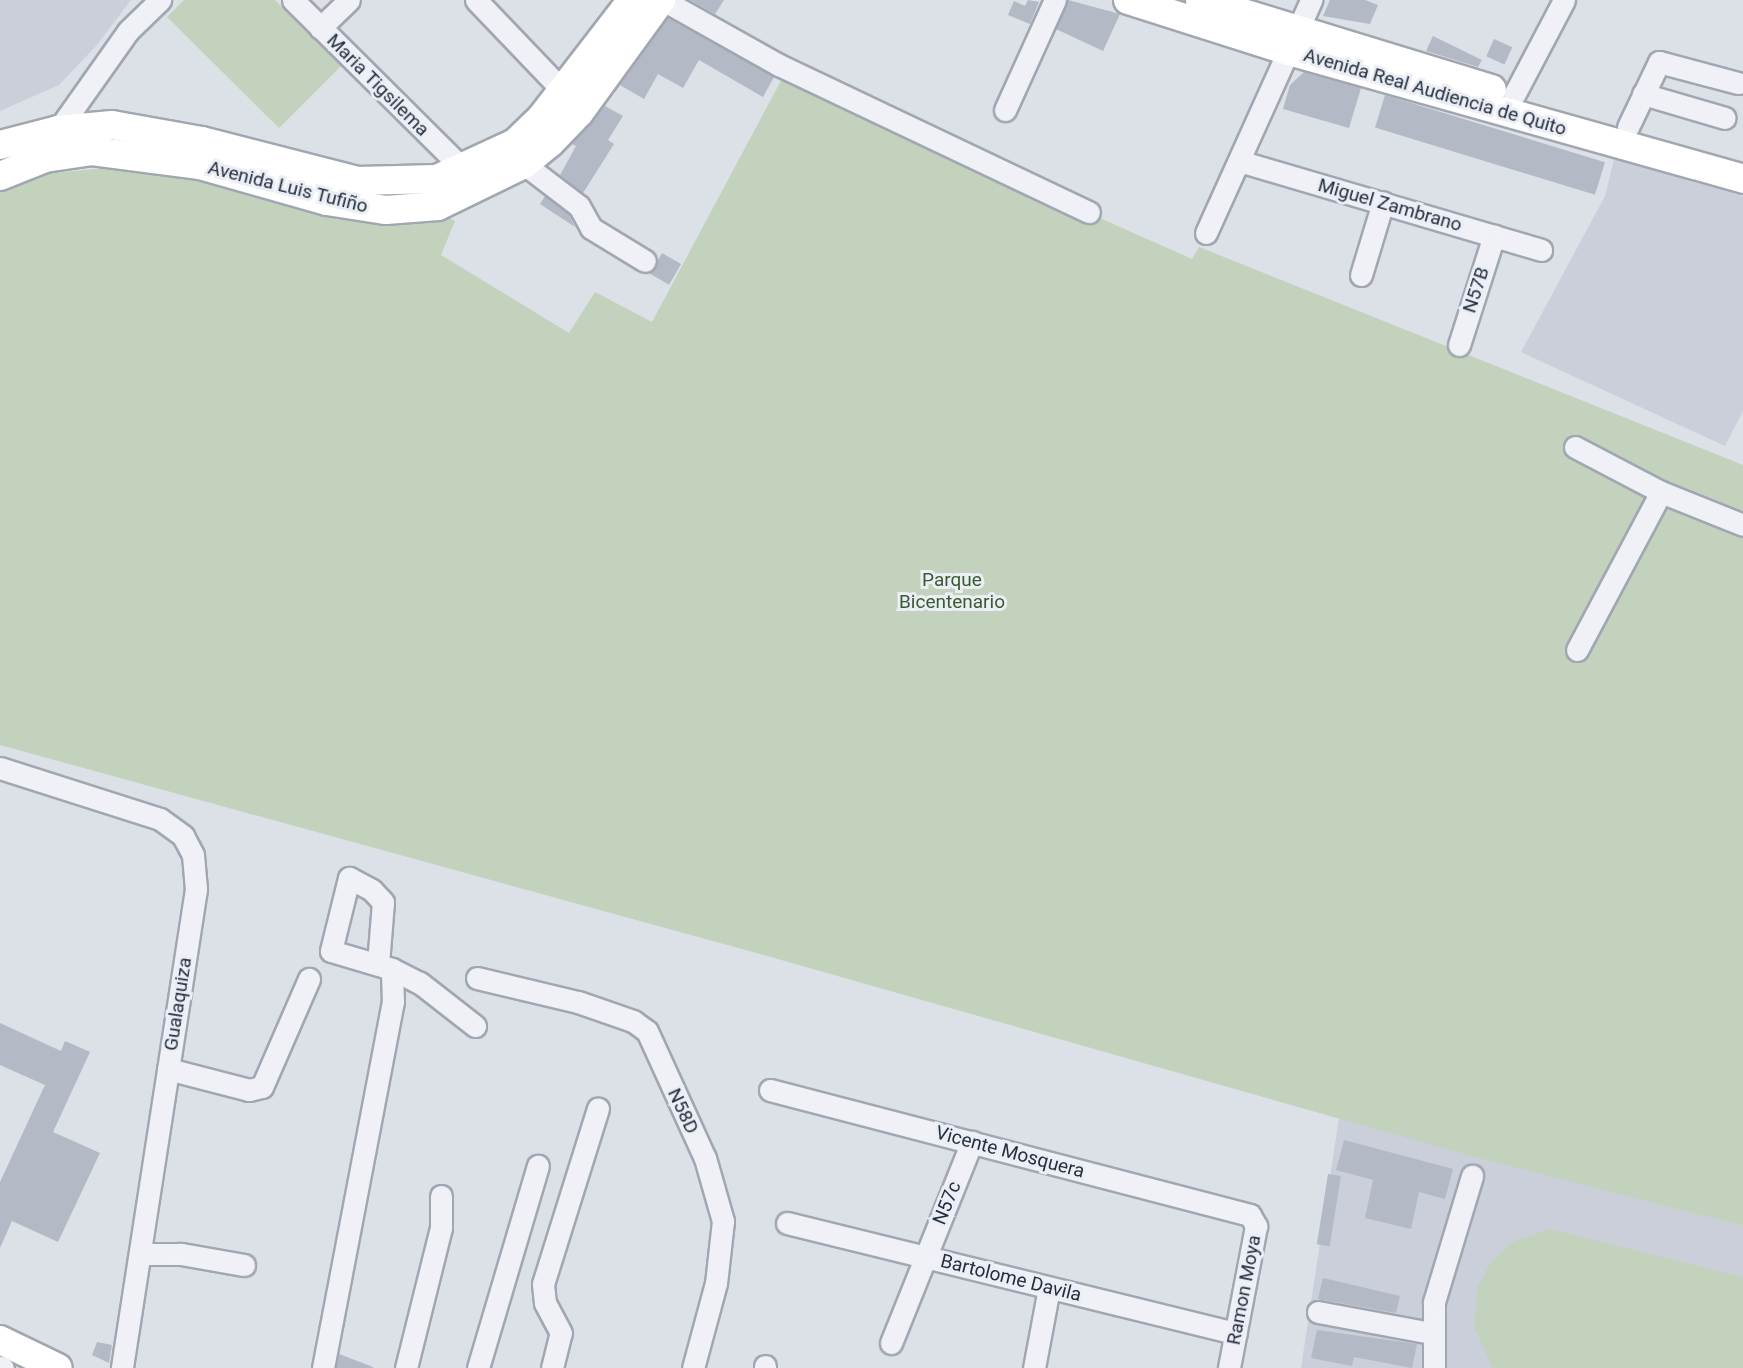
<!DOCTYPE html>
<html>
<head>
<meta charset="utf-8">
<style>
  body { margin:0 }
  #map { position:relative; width:1743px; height:1368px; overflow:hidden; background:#dce0e7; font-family:Roboto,sans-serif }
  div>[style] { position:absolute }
  .built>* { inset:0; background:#cacfda }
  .green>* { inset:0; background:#c2d2bd }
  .building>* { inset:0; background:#b3b9c5; transform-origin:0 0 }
  .roads { filter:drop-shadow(2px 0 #a1a7b1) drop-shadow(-2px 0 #a1a7b1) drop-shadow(0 2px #a1a7b1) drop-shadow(0 -2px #a1a7b1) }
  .minor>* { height:21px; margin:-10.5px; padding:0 10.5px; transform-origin:10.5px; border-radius:10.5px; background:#eff1f6 }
  .major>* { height:28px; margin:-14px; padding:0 14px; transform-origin:14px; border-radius:14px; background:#fff }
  span { translate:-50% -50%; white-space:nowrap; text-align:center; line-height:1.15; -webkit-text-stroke:6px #ebeff5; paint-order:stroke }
  .street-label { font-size:19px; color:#252e3f }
  .park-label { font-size:19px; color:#395b31 }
</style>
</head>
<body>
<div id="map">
  <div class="built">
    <div style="clip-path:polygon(0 0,131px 0,97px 45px,59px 85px,0 111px)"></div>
    <div style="clip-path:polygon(1614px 159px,1743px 196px,1743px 411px,1725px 446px,1521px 352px,1605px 196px)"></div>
    <div style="clip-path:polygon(1339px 1118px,1743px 1226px,1743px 1368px,1301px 1368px)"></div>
  </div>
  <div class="green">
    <div style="clip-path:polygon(184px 0,275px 0,341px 66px,279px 128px,167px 17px)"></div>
    <div style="clip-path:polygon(783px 77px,1192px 259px,1199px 247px,1743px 465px,1743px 1226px,1464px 1154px,760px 954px,0 745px,0 189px,51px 173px,162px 163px,443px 215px,455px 221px,441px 255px,569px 333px,595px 292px,652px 322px)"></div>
    <div style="clip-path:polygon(1550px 1229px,1743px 1277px,1743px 1368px,1493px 1368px,1474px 1327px,1478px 1286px,1491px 1262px,1511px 1243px)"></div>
  </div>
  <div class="building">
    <div style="clip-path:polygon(690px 0,724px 0,715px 14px)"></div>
    <div style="clip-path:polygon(1028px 0,1039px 2px,1030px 24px,1008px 15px,1014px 1px,1025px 6px)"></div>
    <div style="clip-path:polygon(1068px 0,1120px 14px,1103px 51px,1056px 29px)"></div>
    <div style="clip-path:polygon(1330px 0,1365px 0,1378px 5px,1370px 24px,1323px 16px)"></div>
    <div style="clip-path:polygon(668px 18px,774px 77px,763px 97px,699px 60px,683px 88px,658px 74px,644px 99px,620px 85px)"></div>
    <div style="clip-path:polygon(1433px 36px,1482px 60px,1478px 67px,1426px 51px)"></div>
    <div style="left:1494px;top:39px;width:20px;height:19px;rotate:24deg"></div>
    <div style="clip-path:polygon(1304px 72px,1361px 88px,1349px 128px,1283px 109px,1290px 85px)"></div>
    <div style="left:1385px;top:95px;width:230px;height:34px;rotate:17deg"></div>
    <div style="clip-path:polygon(605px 106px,623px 116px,608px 140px,614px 144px,583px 193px,560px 175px,576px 146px,572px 144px)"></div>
    <div style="clip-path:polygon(545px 196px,569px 215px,575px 227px,540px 204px)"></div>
    <div style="left:662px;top:253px;width:22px;height:24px;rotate:30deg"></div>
    <div style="clip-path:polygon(0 1023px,61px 1051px,65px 1041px,90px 1052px,53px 1132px,100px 1153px,58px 1242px,12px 1221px,0 1248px,0 1182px,45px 1085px,0 1065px)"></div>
    <div style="clip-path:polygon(1344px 1140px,1453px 1169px,1445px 1199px,1419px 1192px,1411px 1229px,1365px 1218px,1373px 1180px,1336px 1170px)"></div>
    <div style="left:1328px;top:1174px;width:13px;height:71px;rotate:9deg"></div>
    <div style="clip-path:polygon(1323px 1278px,1400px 1296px,1396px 1313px,1318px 1299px)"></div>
    <div style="clip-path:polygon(1317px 1330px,1417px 1344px,1412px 1368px,1354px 1357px,1352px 1366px,1311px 1358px)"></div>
    <div style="clip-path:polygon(97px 1342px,112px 1345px,109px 1363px,92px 1355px)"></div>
    <div style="clip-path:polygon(339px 1354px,373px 1367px,373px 1368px,336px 1368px)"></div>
  </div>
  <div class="roads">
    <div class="minor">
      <div style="left:293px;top:0;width:240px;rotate:44.8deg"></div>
      <div style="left:476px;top:0;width:126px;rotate:46.3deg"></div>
      <div style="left:663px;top:0;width:133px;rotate:29.3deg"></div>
      <div style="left:779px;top:65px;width:343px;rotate:25.4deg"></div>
      <div style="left:320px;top:28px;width:40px;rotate:-44deg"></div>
      <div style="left:1643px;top:94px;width:85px;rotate:16.3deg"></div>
      <div style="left:1514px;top:95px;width:107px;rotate:-62.2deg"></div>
      <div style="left:1005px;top:110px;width:121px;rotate:-65.6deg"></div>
      <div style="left:1628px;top:127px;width:72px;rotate:-64.5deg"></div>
      <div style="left:1659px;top:62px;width:82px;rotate:14.9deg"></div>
      <div style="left:58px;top:130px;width:121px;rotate:-54.7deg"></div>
      <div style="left:128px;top:31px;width:45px;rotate:-44.1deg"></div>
      <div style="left:1239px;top:161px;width:315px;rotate:16.4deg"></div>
      <div style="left:524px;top:164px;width:69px;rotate:37.4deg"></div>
      <div style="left:579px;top:206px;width:25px;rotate:61deg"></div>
      <div style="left:591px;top:228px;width:63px;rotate:31.4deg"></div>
      <div style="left:1206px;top:233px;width:256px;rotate:-65.7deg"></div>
      <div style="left:1361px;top:275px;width:76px;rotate:-73.2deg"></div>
      <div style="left:1459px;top:345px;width:115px;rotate:-72.3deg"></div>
      <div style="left:1575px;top:447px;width:97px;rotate:27.6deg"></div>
      <div style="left:1661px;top:492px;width:88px;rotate:21.9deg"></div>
      <div style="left:1577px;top:650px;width:179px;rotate:-62deg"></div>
      <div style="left:0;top:768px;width:168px;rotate:17.7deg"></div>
      <div style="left:160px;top:819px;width:29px;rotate:36deg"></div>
      <div style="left:183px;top:836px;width:21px;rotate:62deg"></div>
      <div style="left:193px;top:855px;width:34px;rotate:85deg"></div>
      <div style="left:196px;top:889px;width:485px;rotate:98.8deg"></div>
      <div style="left:378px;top:964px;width:62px;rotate:-85.4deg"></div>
      <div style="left:383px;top:902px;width:16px;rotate:-133deg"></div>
      <div style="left:372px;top:890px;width:26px;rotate:-152deg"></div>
      <div style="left:349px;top:878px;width:75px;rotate:103.9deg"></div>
      <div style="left:331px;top:951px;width:64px;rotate:16.4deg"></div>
      <div style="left:392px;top:969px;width:31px;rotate:27deg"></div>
      <div style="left:420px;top:983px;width:70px;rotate:38deg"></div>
      <div style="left:477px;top:978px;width:104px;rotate:13.4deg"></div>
      <div style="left:578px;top:1002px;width:58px;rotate:19.1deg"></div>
      <div style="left:633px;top:1021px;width:17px;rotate:36deg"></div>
      <div style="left:647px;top:1031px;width:140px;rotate:65.5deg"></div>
      <div style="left:705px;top:1158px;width:66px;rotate:74.1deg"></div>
      <div style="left:723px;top:1221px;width:62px;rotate:96.4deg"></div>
      <div style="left:716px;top:1283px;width:88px;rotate:105.1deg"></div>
      <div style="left:168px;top:1069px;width:84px;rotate:14.5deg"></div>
      <div style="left:249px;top:1090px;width:13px;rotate:-13deg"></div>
      <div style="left:262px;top:1087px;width:118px;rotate:-66.5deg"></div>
      <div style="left:770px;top:1090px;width:496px;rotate:14.6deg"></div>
      <div style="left:1250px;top:1215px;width:13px;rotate:61deg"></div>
      <div style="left:1256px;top:1226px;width:145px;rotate:100.8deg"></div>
      <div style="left:787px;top:1223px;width:462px;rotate:13.8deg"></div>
      <div style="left:140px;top:1254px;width:41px"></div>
      <div style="left:181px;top:1254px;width:64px;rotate:9.9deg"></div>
      <div style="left:1318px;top:1312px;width:115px;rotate:10.5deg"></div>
      <div style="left:891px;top:1343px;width:217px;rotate:-68.1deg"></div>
      <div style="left:0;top:1367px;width:3px;rotate:18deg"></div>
      <div style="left:323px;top:1368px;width:373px;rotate:-79.2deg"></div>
      <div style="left:393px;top:1002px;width:33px;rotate:-92deg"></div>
      <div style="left:406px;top:1368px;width:144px;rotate:-76deg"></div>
      <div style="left:441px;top:1228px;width:32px;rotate:-90deg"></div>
      <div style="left:478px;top:1368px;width:211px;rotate:-73.5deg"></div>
      <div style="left:552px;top:1368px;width:36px;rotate:-76deg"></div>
      <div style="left:561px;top:1333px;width:34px;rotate:-118deg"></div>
      <div style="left:545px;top:1303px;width:19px;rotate:-96deg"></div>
      <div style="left:543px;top:1284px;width:184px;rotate:-72.6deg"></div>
      <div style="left:765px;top:1368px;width:2px;rotate:-90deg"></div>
      <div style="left:1034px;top:1368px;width:81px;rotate:-79.4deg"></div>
      <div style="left:1434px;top:1368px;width:66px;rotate:-90deg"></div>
      <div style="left:1434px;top:1302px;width:132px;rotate:-73.2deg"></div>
    </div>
    <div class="major">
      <div style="left:1128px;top:0;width:169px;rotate:17.6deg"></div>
      <div style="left:1289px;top:51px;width:472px;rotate:15.7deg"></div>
      <div style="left:1200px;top:0;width:305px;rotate:17deg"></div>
      <div style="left:0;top:145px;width:60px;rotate:-14.5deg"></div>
      <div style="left:58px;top:130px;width:54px;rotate:-5.3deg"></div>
      <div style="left:112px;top:125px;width:91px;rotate:10.1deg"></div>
      <div style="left:202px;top:141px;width:161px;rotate:14.4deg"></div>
      <div style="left:358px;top:181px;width:79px;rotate:-1.5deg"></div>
      <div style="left:437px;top:179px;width:86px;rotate:-24.8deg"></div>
      <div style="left:515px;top:143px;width:36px;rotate:-44deg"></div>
      <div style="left:541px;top:118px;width:149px;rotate:-52.4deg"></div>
      <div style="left:0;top:176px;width:48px;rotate:-21.8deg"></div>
      <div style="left:45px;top:158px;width:48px;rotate:-8.5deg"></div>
      <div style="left:92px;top:151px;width:109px;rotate:7.4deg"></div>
      <div style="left:200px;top:165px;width:132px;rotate:15.8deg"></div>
      <div style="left:327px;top:201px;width:60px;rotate:8.7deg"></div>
      <div style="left:386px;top:210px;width:52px;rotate:-4.4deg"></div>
      <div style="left:438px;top:206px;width:96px;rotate:-26deg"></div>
      <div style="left:524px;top:164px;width:33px;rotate:-39deg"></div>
      <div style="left:550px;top:143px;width:42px;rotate:-46deg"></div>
      <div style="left:579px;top:113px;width:140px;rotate:-54deg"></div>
      <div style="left:0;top:1340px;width:64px;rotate:25.8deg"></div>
    </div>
  </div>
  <div class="street-label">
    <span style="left:378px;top:85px;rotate:45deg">Maria Tigsilema</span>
    <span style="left:1435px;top:92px;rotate:16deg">Avenida Real Audiencia de Quito</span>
    <span style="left:288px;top:187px;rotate:14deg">Avenida Luis Tufiño</span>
    <span style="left:1390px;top:205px;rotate:16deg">Miguel Zambrano</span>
    <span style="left:1476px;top:290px;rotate:-72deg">N57B</span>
    <span style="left:178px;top:1004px;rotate:-81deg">Gualaquiza</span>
    <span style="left:683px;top:1111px;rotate:65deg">N58D</span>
    <span style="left:1010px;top:1152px;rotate:15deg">Vicente Mosquera</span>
    <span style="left:947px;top:1203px;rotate:-68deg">N57c</span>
    <span style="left:1011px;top:1278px;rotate:14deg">Bartolome Davila</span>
    <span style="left:1244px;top:1290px;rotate:-79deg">Ramon Moya</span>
  </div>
  <div class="park-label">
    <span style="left:952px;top:591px">Parque<br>Bicentenario</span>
  </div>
</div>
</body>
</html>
